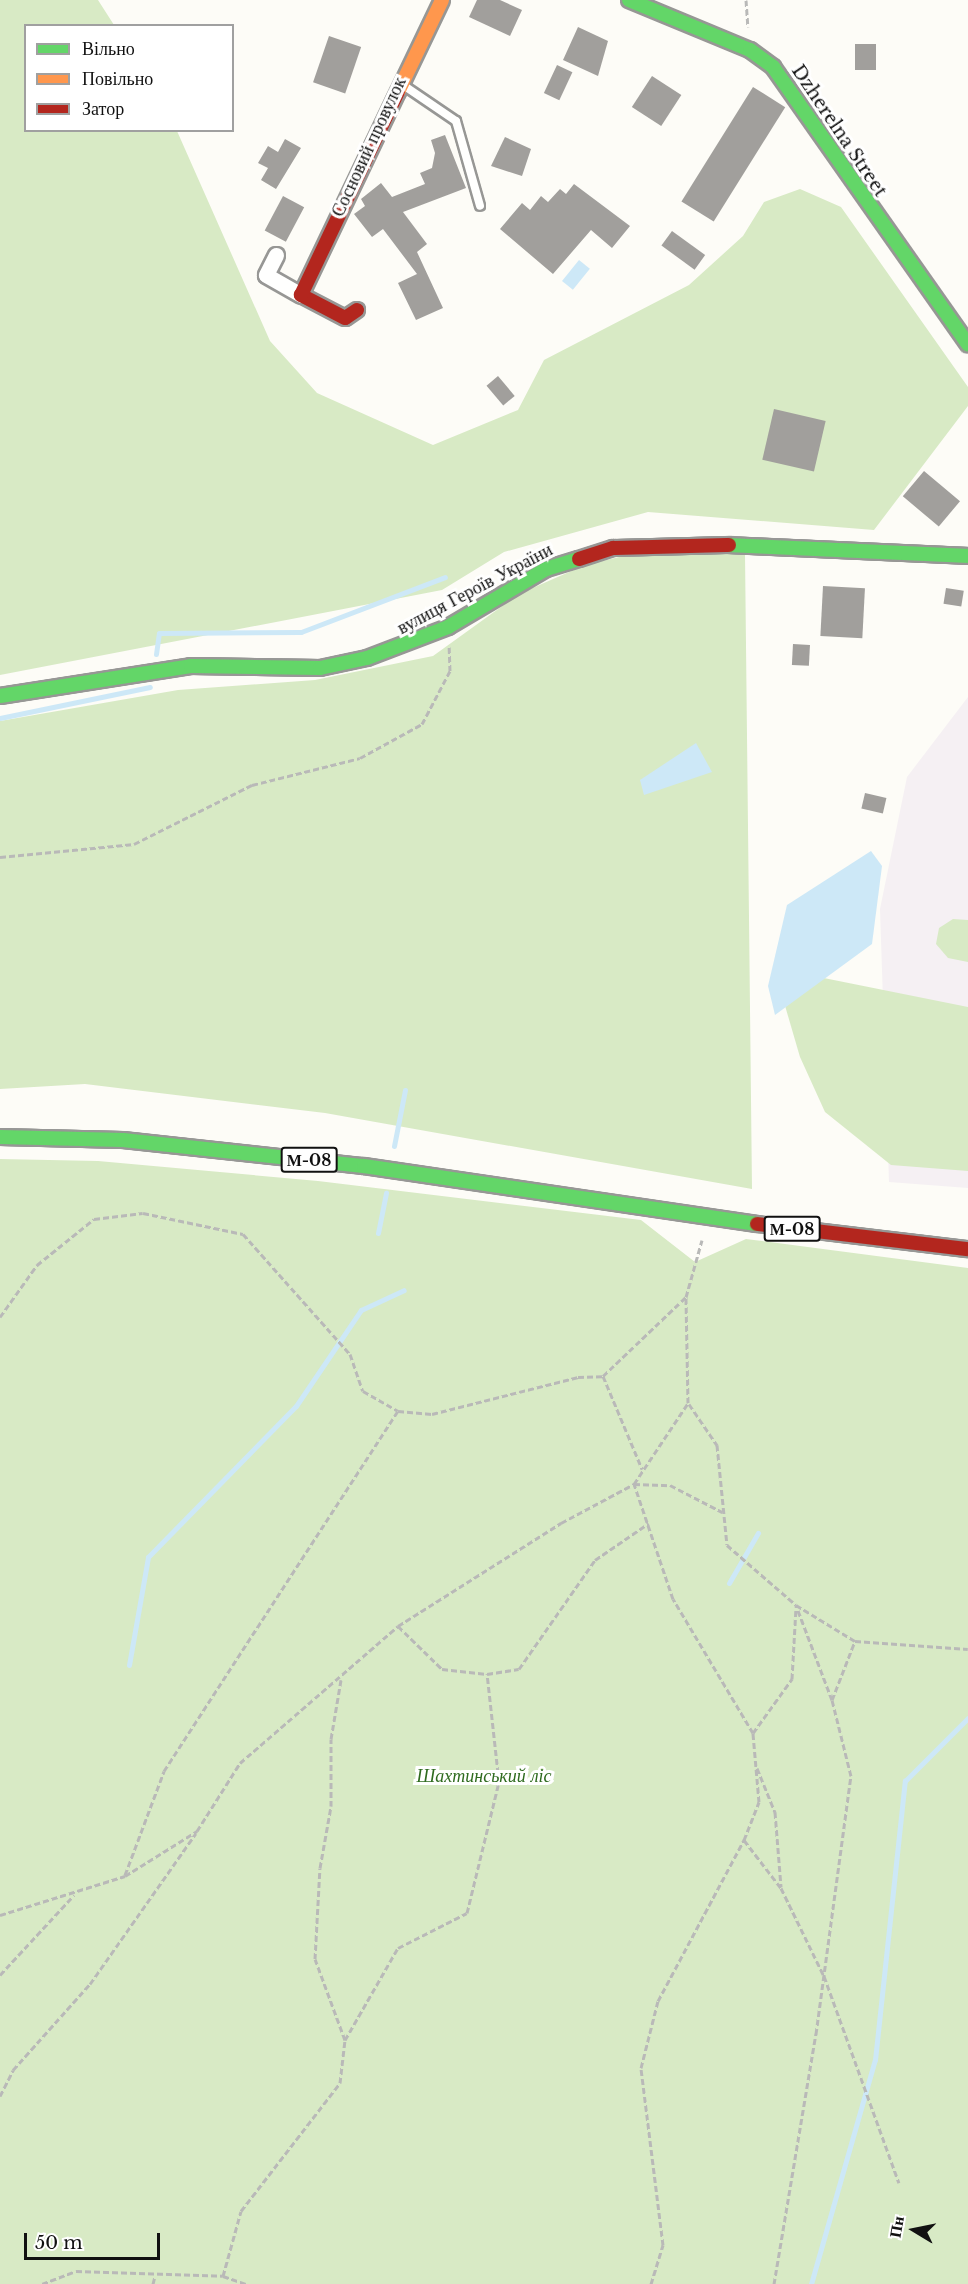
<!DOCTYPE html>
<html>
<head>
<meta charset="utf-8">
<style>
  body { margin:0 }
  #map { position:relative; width:968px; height:2284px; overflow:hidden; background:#fdfcf7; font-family:"Libre Baskerville",serif }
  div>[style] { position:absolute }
  .industrial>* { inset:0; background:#f5f0f3 }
  .forest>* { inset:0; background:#d8eac5 }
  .water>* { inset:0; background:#cde8f7; transform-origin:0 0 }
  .stream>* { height:5px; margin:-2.5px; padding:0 2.5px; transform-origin:2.5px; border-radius:2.5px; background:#cde8f7 }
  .building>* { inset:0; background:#a19f9c; transform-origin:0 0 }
  .path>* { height:3px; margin-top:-1.5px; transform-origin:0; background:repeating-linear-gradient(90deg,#b9b9b8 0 6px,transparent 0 9px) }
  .roads { filter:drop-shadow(2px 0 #979795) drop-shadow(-2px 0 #979795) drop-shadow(0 2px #979795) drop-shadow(0 -2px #979795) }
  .lane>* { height:8px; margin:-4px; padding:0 4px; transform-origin:4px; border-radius:4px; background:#fffffe }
  .street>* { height:15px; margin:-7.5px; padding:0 7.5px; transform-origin:7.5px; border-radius:7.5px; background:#fffffe }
  .fast>* { height:14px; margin:-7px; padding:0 7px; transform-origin:7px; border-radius:7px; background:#63d668 }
  .slow>* { height:14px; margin:-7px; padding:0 7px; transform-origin:7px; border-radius:7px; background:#ff974d }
  .jam>* { height:14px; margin:-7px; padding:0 7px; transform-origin:7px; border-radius:7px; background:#b3261e }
  span { translate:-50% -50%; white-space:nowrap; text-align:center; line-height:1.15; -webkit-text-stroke:6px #fff; paint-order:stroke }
  .shield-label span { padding:2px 4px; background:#fff; border:2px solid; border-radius:4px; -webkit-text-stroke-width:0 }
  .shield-label { font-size:16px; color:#111; font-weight:700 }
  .street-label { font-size:18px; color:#111 }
  .park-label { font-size:18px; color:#2f6b1f; font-style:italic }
  .legend { position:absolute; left:24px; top:24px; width:210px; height:108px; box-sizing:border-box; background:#fff; border:2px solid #a0a0a0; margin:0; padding:8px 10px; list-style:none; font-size:18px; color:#111 }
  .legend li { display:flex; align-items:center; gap:12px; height:30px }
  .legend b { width:30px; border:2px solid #a0a0a0 }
  .north { position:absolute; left:884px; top:2200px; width:60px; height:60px; -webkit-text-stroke:4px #fff; paint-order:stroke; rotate:280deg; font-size:16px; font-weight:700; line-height:24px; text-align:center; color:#111 }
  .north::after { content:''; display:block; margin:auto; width:21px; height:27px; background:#111; clip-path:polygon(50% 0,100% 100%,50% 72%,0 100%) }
  .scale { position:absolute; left:24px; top:2233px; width:136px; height:27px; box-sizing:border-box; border:3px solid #111; border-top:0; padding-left:8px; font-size:18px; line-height:21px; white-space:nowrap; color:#111; -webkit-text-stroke:4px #fff; paint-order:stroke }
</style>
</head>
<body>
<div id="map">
  <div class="industrial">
    <div style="clip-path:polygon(968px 697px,968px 1188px,889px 1182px,880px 909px,907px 777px)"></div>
  </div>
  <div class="forest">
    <div style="clip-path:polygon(0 0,98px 0,114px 25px,26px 26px,26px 130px,177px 131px,270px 341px,317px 393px,433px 445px,518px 410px,544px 360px,689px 285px,743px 236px,764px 202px,800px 189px,841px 207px,968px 387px,968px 406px,874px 530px,648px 512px,504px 552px,442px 590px,0 675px)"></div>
    <div style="clip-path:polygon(649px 550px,745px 554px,752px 1189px,325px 1113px,85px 1084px,0 1089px,0 721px,178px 690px,315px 680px,433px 656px,519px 594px,585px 565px)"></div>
    <div style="clip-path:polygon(953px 919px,968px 920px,968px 962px,948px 958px,936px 944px,939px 928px)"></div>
    <div style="clip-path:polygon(774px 968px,968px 1007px,968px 1171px,891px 1165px,825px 1112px,800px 1057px)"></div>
    <div style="clip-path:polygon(0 1159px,98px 1161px,318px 1181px,641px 1220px,695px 1262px,746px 1239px,968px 1268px,968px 2284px,0 2284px)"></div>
  </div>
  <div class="water">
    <div style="left:579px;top:260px;width:14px;height:27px;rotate:39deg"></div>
    <div style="clip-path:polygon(696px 743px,712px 772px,644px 795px,640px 780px)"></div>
    <div style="clip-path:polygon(871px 851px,882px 866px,872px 944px,775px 1015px,768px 986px,787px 905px)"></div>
  </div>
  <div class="stream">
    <div style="left:156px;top:654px;width:21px;rotate:-82deg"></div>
    <div style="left:159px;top:633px;width:142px;rotate:-0.4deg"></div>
    <div style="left:301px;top:632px;width:154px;rotate:-20.9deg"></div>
    <div style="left:0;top:718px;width:153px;rotate:-11.7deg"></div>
    <div style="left:394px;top:1146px;width:57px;rotate:-78.9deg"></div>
    <div style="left:378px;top:1233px;width:41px;rotate:-78.7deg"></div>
    <div style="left:729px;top:1583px;width:58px;rotate:-59.9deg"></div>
    <div style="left:129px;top:1665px;width:110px;rotate:-80deg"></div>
    <div style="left:148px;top:1557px;width:211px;rotate:-45.6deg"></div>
    <div style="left:296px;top:1406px;width:116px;rotate:-55.9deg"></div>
    <div style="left:361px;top:1310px;width:47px;rotate:-24.9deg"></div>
    <div style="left:811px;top:2284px;width:233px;rotate:-74.1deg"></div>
    <div style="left:875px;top:2060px;width:281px;rotate:-83.9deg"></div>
    <div style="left:905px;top:1781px;width:89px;rotate:-45deg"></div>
  </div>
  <div class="building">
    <div style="clip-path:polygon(477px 0,500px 0,522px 10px,510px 36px,469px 17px)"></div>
    <div style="clip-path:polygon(578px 27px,608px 41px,598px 76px,563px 60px)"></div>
    <div style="left:329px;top:36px;width:34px;height:49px;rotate:19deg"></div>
    <div style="left:855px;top:44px;width:21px;height:26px"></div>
    <div style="left:557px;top:65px;width:17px;height:31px;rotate:25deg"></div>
    <div style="left:652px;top:76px;width:35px;height:37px;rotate:33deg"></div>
    <div style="left:753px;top:87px;width:38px;height:135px;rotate:32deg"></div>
    <div style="clip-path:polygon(445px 135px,466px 188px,403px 212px,427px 244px,417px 252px,443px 308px,416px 320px,398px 283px,417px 274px,383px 229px,372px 237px,354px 214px,365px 206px,361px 199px,381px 183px,392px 197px,425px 184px,420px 173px,432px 168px,435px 153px,431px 140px)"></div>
    <div style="clip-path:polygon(505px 137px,531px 149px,522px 176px,491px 166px)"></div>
    <div style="clip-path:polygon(285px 139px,301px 148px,276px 189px,261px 180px,268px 168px,258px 163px,268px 146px,278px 152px)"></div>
    <div style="clip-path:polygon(574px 184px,630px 226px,612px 248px,591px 230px,553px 274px,500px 229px,522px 203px,530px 210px,541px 196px,548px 202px,560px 189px,566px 194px)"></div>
    <div style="left:283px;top:196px;width:24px;height:39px;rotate:28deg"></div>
    <div style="left:672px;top:231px;width:41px;height:18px;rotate:36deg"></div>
    <div style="left:498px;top:376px;width:26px;height:15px;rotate:50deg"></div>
    <div style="left:774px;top:409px;width:53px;height:52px;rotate:13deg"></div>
    <div style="left:924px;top:471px;width:47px;height:33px;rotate:40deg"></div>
    <div style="left:823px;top:586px;width:42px;height:50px;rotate:3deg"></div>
    <div style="left:946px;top:588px;width:18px;height:16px;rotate:9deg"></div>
    <div style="left:793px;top:644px;width:17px;height:21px;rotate:3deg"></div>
    <div style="left:865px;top:793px;width:22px;height:16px;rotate:13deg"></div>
  </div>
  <div class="path">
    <div style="left:746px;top:0;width:27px;rotate:86deg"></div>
    <div style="left:0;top:857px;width:135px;rotate:-5.5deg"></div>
    <div style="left:134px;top:844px;width:132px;rotate:-26.6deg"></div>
    <div style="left:252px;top:785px;width:111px;rotate:-14deg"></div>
    <div style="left:360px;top:758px;width:71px;rotate:-28.7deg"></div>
    <div style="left:422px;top:724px;width:60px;rotate:-62.2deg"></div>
    <div style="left:450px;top:671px;width:24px;rotate:-92deg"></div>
    <div style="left:0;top:1317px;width:64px;rotate:-54.6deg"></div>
    <div style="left:37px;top:1265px;width:73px;rotate:-38.9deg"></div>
    <div style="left:94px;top:1219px;width:49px;rotate:-7deg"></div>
    <div style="left:143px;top:1213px;width:102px;rotate:11.9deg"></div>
    <div style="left:243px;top:1234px;width:161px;rotate:48.3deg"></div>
    <div style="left:350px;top:1354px;width:39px;rotate:71deg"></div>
    <div style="left:363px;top:1391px;width:40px;rotate:29.7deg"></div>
    <div style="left:603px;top:1376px;width:115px;rotate:-43.6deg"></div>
    <div style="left:689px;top:1404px;width:50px;rotate:55.7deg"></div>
    <div style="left:717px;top:1445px;width:100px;rotate:84.3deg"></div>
    <div style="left:727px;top:1545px;width:91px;rotate:41deg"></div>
    <div style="left:796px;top:1605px;width:69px;rotate:31.4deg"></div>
    <div style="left:855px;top:1641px;width:113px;rotate:4deg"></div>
    <div style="left:398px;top:1626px;width:62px;rotate:44.3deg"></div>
    <div style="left:442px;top:1669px;width:45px;rotate:6.3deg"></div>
    <div style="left:487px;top:1674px;width:32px;rotate:-9deg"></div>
    <div style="left:519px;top:1669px;width:133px;rotate:-55.1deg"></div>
    <div style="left:595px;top:1560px;width:65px;rotate:-34.4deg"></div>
    <div style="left:832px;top:1700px;width:63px;rotate:-68.7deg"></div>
    <div style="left:753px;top:1733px;width:67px;rotate:-54.2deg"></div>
    <div style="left:792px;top:1679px;width:72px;rotate:-86.8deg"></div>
    <div style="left:757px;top:1768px;width:48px;rotate:67.8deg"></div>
    <div style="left:775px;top:1812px;width:75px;rotate:85.4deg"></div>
    <div style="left:744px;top:1840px;width:61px;rotate:52.4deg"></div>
    <div style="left:781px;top:1888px;width:98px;rotate:64deg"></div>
    <div style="left:824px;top:1976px;width:220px;rotate:70.1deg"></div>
    <div style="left:125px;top:1875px;width:111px;rotate:-69.4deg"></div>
    <div style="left:164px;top:1771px;width:429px;rotate:-57deg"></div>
    <div style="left:398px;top:1411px;width:34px;rotate:5deg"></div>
    <div style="left:432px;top:1414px;width:151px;rotate:-14.2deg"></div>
    <div style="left:578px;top:1377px;width:25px;rotate:-2deg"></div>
    <div style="left:603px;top:1376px;width:101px;rotate:67.2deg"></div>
    <div style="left:0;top:1915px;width:131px;rotate:-17.3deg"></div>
    <div style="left:125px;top:1876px;width:85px;rotate:-32deg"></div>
    <div style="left:197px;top:1831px;width:80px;rotate:-57.7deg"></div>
    <div style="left:240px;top:1763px;width:209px;rotate:-40.9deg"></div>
    <div style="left:398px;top:1626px;width:193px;rotate:-32.3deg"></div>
    <div style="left:561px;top:1523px;width:83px;rotate:-28.1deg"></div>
    <div style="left:634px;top:1484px;width:97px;rotate:-56.3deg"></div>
    <div style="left:688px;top:1403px;width:106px;rotate:-91.1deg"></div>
    <div style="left:686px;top:1297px;width:59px;rotate:-74.3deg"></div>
    <div style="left:0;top:1975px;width:109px;rotate:-47.2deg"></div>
    <div style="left:345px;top:2040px;width:106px;rotate:-60.1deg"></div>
    <div style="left:398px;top:1948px;width:77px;rotate:-26.9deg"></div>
    <div style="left:467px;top:1913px;width:135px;rotate:-76.3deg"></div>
    <div style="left:499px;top:1782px;width:109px;rotate:-96.3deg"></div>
    <div style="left:0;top:2096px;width:29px;rotate:-63deg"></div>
    <div style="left:13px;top:2070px;width:115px;rotate:-48.2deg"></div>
    <div style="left:90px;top:1984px;width:184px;rotate:-54.9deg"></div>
    <div style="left:223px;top:2276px;width:67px;rotate:-74.5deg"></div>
    <div style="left:241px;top:2211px;width:162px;rotate:-52.3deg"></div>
    <div style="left:340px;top:2083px;width:43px;rotate:-83.4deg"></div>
    <div style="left:345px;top:2040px;width:86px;rotate:-110.3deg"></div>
    <div style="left:315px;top:1959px;width:91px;rotate:-86.9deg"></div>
    <div style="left:320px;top:1868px;width:63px;rotate:-79.9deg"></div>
    <div style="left:331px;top:1806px;width:67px;rotate:-90deg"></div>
    <div style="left:331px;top:1739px;width:60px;rotate:-80.4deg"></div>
    <div style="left:42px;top:2284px;width:36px;rotate:-21deg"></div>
    <div style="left:76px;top:2271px;width:147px;rotate:1.9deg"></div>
    <div style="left:223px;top:2276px;width:24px;rotate:19deg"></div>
    <div style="left:153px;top:2284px;width:8px;rotate:-76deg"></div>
    <div style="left:651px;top:2284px;width:41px;rotate:-72.9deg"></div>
    <div style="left:663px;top:2245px;width:178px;rotate:-97.1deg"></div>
    <div style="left:641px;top:2068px;width:69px;rotate:-75.8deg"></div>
    <div style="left:658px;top:2001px;width:183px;rotate:-61.9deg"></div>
    <div style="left:744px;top:1840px;width:41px;rotate:-68.5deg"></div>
    <div style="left:759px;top:1802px;width:69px;rotate:-95deg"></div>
    <div style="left:753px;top:1733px;width:156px;rotate:-120.8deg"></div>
    <div style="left:673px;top:1599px;width:121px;rotate:-108.7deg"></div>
    <div style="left:634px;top:1484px;width:36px;rotate:2deg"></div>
    <div style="left:670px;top:1485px;width:59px;rotate:27.4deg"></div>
    <div style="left:774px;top:2284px;width:254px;rotate:-80.5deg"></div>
    <div style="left:816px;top:2034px;width:260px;rotate:-82.3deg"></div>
    <div style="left:851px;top:1776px;width:78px;rotate:-104deg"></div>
    <div style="left:832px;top:1700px;width:102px;rotate:-110.8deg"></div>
  </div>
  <div class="roads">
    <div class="lane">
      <div style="left:403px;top:85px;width:64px;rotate:34.2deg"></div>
      <div style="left:456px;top:121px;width:88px;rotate:74.2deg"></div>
    </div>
    <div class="street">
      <div style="left:276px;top:255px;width:22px;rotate:117deg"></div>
      <div style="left:266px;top:275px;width:40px;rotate:29.7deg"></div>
    </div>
    <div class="fast">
      <div style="left:629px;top:0;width:131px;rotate:22.5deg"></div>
      <div style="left:750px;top:50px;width:29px;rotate:36deg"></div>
      <div style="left:773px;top:67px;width:339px;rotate:54.9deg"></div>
      <div style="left:729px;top:545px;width:239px;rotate:2.6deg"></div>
      <div style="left:0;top:696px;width:193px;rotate:-8.9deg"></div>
      <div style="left:191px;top:666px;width:129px;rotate:0.9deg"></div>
      <div style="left:320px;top:668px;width:48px;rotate:-12deg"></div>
      <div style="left:367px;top:658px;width:87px;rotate:-20.9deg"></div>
      <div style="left:448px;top:627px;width:114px;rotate:-30.6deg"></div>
      <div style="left:546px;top:569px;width:34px;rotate:-17deg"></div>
      <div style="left:0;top:1137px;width:123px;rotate:1.4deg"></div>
      <div style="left:123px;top:1140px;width:242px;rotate:6.2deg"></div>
      <div style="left:364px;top:1166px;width:397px;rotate:8.4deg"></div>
    </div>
    <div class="slow">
      <div style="left:398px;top:92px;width:102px;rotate:-64.4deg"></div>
    </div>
    <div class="jam">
      <div style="left:357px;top:310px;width:14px;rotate:146deg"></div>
      <div style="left:345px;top:318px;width:50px;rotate:-152.4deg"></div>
      <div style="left:301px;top:295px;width:225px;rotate:-64.5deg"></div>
      <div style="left:579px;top:559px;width:36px;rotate:-18deg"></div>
      <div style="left:613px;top:548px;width:116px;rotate:-1.5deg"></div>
      <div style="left:757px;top:1224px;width:212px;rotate:6.8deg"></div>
    </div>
  </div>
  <div class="shield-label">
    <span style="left:309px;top:1160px">М-08</span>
    <span style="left:792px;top:1229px">М-08</span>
  </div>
  <div class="street-label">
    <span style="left:839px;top:131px;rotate:56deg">Dzherelna Street</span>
    <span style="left:369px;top:147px;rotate:-65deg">Сосновий провулок</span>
    <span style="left:475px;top:589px;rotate:-28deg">вулиця Героїв України</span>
  </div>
  <div class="park-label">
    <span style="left:484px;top:1776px">Шахтинський ліс</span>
  </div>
  <ul class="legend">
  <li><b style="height:8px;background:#63d668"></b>Вільно</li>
  <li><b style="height:8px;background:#ff974d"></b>Повільно</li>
  <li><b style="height:8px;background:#b3261e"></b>Затор</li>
  </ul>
  <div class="north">Пн</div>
  <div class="scale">50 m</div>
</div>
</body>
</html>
